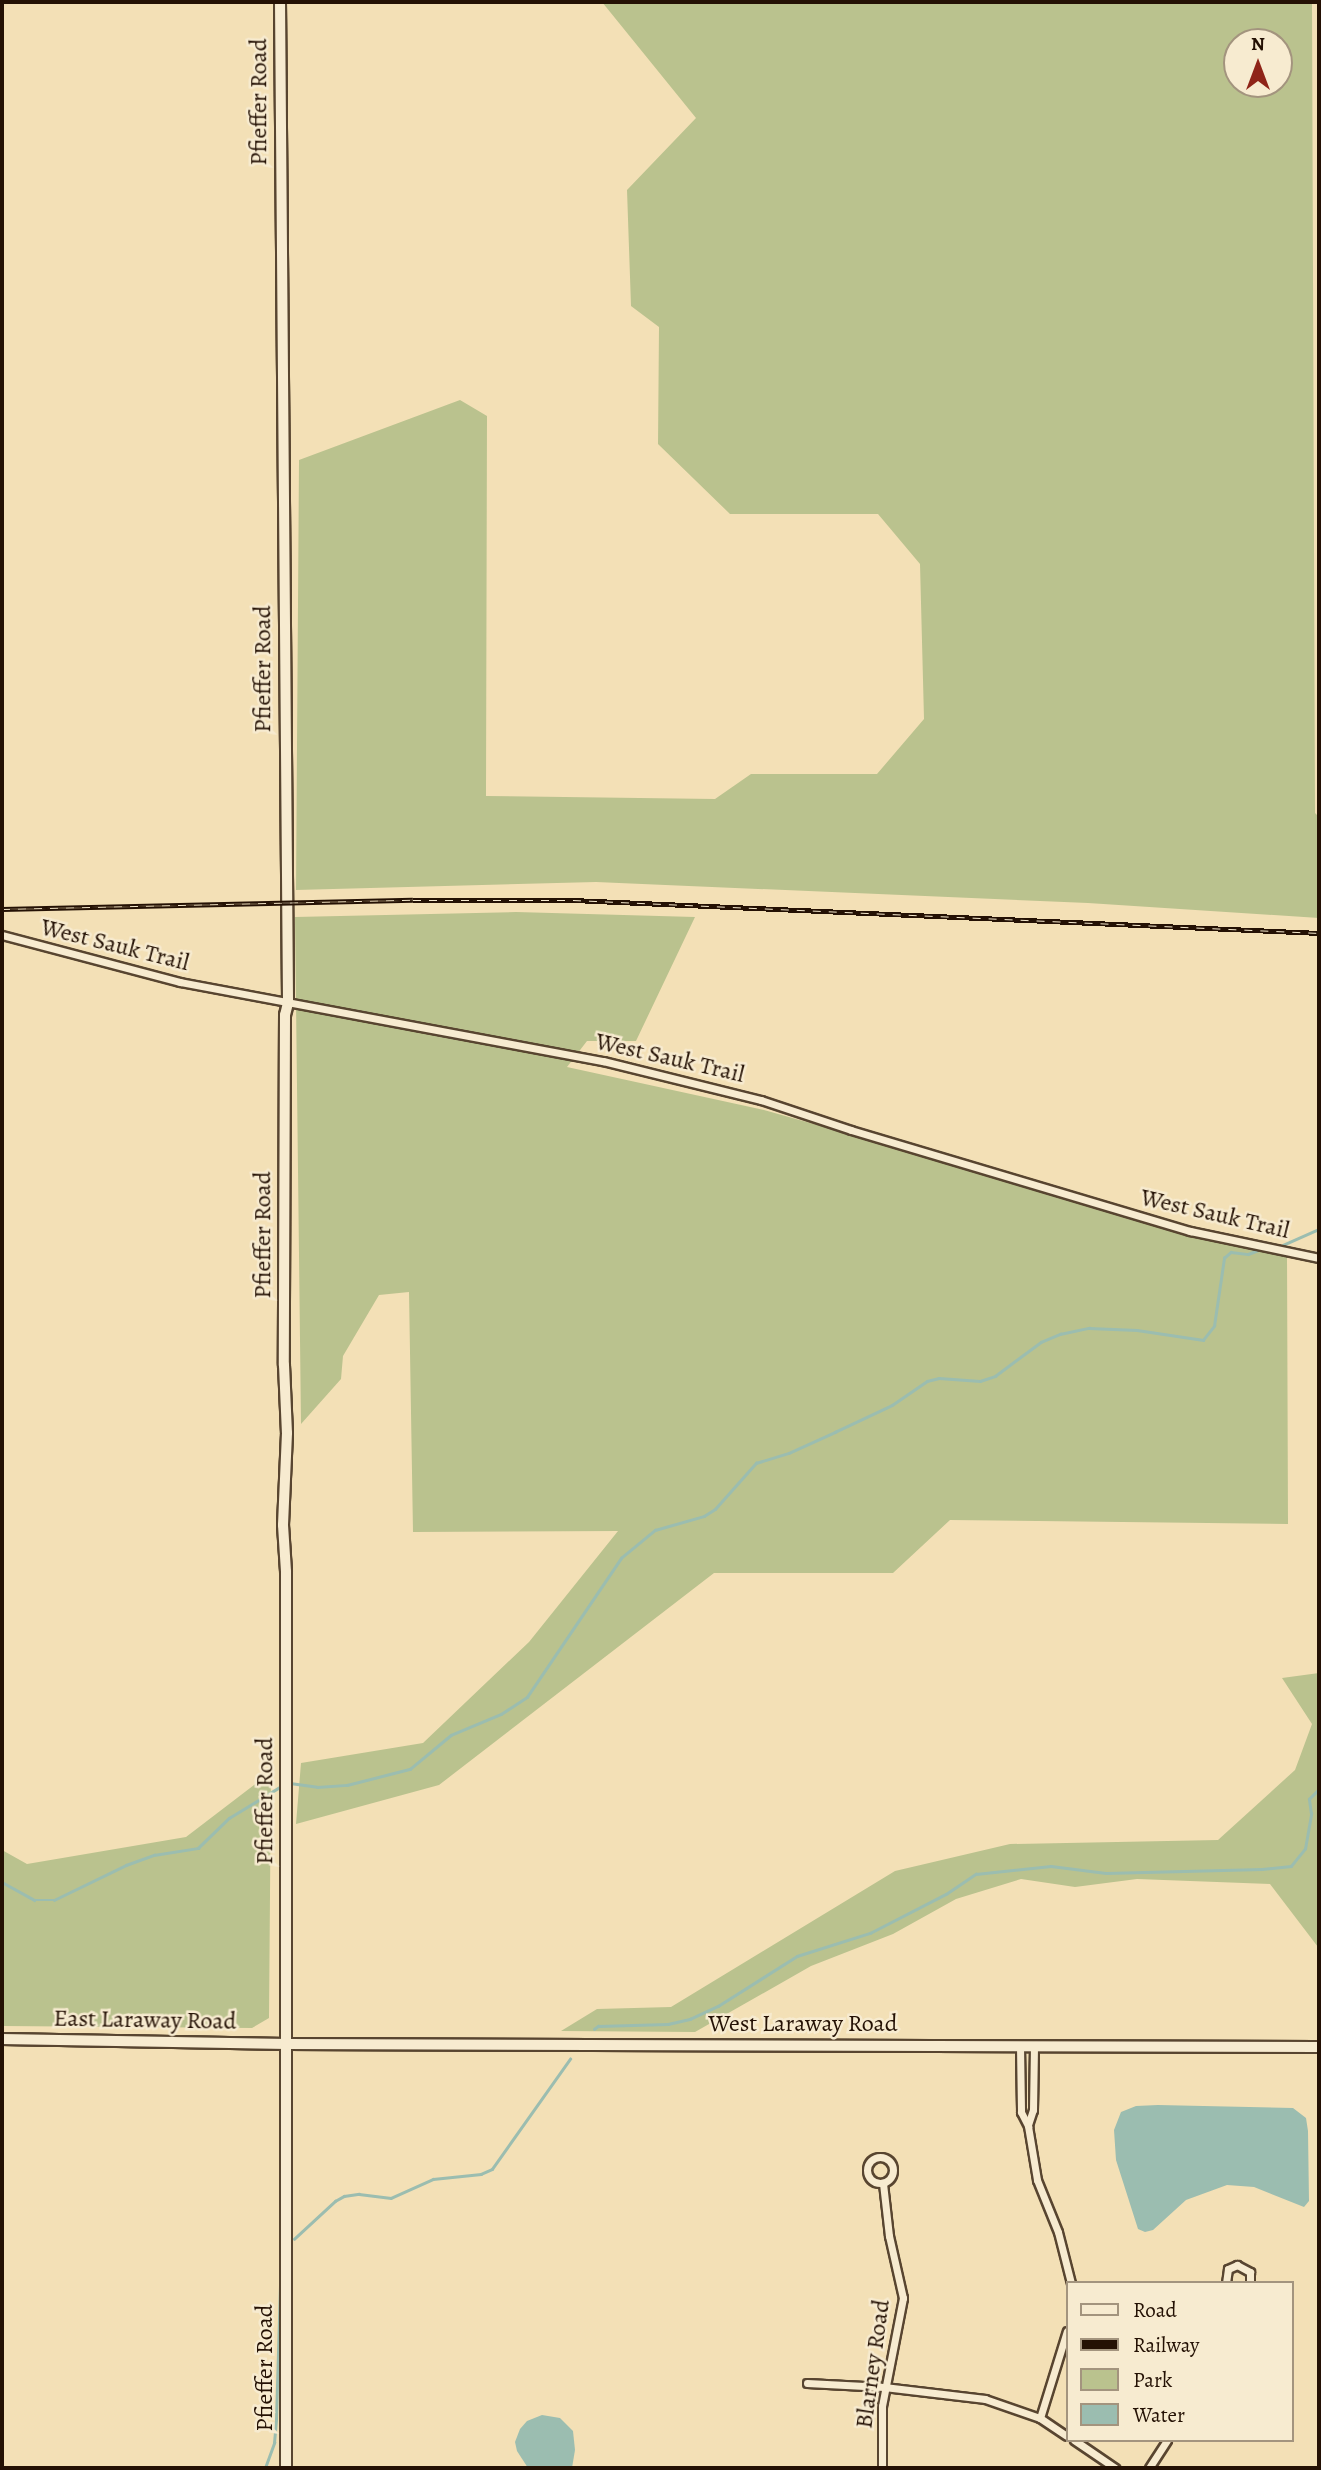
<!DOCTYPE html>
<html>
<head>
<meta charset="utf-8">
<style>
  body { margin:0 }
  #map { position:relative; width:1321px; height:2470px; overflow:hidden; background:#f3e0b6; font-family:Alegreya,serif }
  div>[style] { position:absolute }
  .green>* { inset:0; background:#bac28e }
  .water>* { inset:0; background:#9bbdb0 }
  .stream>* { height:2.5px; margin:-1.25px; padding:0 1.25px; transform-origin:1.25px; border-radius:1.25px; background:#9bbdb0 }
  .roads { filter:drop-shadow(2px 0 #584530) drop-shadow(-2px 0 #584530) drop-shadow(0 2px #584530) drop-shadow(0 -2px #584530) }
  .street>* { height:7px; margin:-3.5px; padding:0 3.5px; transform-origin:3.5px; border-radius:3.5px; background:#f7ebd0 }
  .street>.ring { margin:-3.5px; padding:0; box-sizing:content-box; background:none; border:7px solid #f7ebd0; border-radius:50% }
  .secondary>* { height:10px; margin:-5px; padding:0 5px; transform-origin:5px; border-radius:5px; background:#f7ebd0 }
  .rail>* { height:5px; margin-top:-2.5px; transform-origin:0; background:repeating-linear-gradient(90deg,#f7ebd0 0 8px,#241104 0 16px); box-sizing:border-box; border-block:2px solid #241104 }
  span { translate:-50% -50%; white-space:nowrap; text-align:center; line-height:1.15; -webkit-text-stroke:5px #f7ebd0; paint-order:stroke }
  .street-label { font-size:24px; color:#241104 }
  .frame { position:absolute; inset:0; border:4px solid #241104; pointer-events:none }
  .legend { position:absolute; left:1066px; top:2281px; width:228px; height:161px; box-sizing:border-box; background:#f7ebd0; border:2px solid #a3947e; margin:0; padding:9px 12px; list-style:none; font-size:21px; color:#241104 }
  .legend li { display:flex; align-items:center; gap:14px; height:35px }
  .legend b { width:35px; border:2px solid #a3947e }
  .north { position:absolute; left:1223px; top:28px; width:70px; height:70px; box-sizing:border-box; background:#f7ebd0; border:2px solid #a3947e; border-radius:50%; rotate:0deg; font-size:19px; font-weight:700; line-height:28px; text-align:center; color:#241104 }
  .north::after { content:''; display:block; margin:auto; width:24px; height:32px; background:#8f2418; clip-path:polygon(50% 0,100% 100%,50% 72%,0 100%) }
</style>
</head>
<body>
<div id="map">
  <div class="green">
    <div style="clip-path:polygon(evenodd,602px 2px,1312px 2px,1315px 813px,1319px 817px,1319px 918px,1088px 903px,596px 882px,296px 890px,299px 460px,460px 400px,487px 416px,486px 796px,715px 799px,751px 774px,877px 774px,924px 719px,920px 564px,878px 514px,730px 514px,658px 444px,659px 327px,631px 306px,627px 190px,696px 118px,602px 2px,1279px 42px,1279px 84px,1237px 84px,1237px 42px,1279px 42px)"></div>
    <div style="clip-path:polygon(516px 912px,695px 917px,636px 1041px,587px 1041px,567px 1067px,764px 1110px,1183px 1228px,1287px 1253px,1288px 1524px,950px 1520px,893px 1573px,714px 1573px,439px 1785px,296px 1824px,301px 1763px,423px 1743px,529px 1642px,618px 1531px,413px 1532px,409px 1292px,379px 1295px,343px 1356px,341px 1379px,301px 1424px,295px 917px)"></div>
    <div style="clip-path:polygon(1319px 1673px,1319px 1966px,1318px 1947px,1270px 1884px,1137px 1879px,1075px 1887px,1021px 1879px,956px 1899px,893px 1934px,811px 1966px,695px 2032px,561px 2031px,597px 2009px,671px 2007px,895px 1871px,1010px 1844px,1218px 1840px,1295px 1770px,1312px 1724px,1282px 1678px)"></div>
    <div style="clip-path:polygon(271px 1772px,269px 2018px,252px 2028px,2px 2026px,2px 1850px,27px 1864px,186px 1837px)"></div>
  </div>
  <div class="water">
    <div style="clip-path:polygon(1158px 2105px,1293px 2108px,1306px 2118px,1308px 2131px,1309px 2201px,1304px 2207px,1254px 2187px,1227px 2185px,1186px 2200px,1153px 2230px,1145px 2232px,1138px 2229px,1116px 2160px,1114px 2130px,1121px 2112px,1136px 2106px)"></div>
    <div style="clip-path:polygon(542px 2415px,560px 2418px,573px 2431px,575px 2450px,572px 2468px,528px 2468px,517px 2451px,515px 2442px,520px 2429px,527px 2421px)"></div>
  </div>
  <div class="stream">
    <div style="left:1283px;top:1245px;width:39px;rotate:-24deg"></div>
    <div style="left:290px;top:1783px;width:27px;rotate:8deg"></div>
    <div style="left:317px;top:1787px;width:30px;rotate:-4deg"></div>
    <div style="left:347px;top:1785px;width:65px;rotate:-14.3deg"></div>
    <div style="left:410px;top:1769px;width:53px;rotate:-39.7deg"></div>
    <div style="left:451px;top:1735px;width:54px;rotate:-22.8deg"></div>
    <div style="left:501px;top:1714px;width:31px;rotate:-33deg"></div>
    <div style="left:527px;top:1697px;width:168px;rotate:-55.9deg"></div>
    <div style="left:621px;top:1558px;width:44px;rotate:-39.5deg"></div>
    <div style="left:655px;top:1530px;width:51px;rotate:-15.9deg"></div>
    <div style="left:704px;top:1516px;width:13px;rotate:-32deg"></div>
    <div style="left:715px;top:1509px;width:62px;rotate:-48.3deg"></div>
    <div style="left:756px;top:1463px;width:34px;rotate:-17deg"></div>
    <div style="left:789px;top:1453px;width:51px;rotate:-24.5deg"></div>
    <div style="left:835px;top:1432px;width:63px;rotate:-25.3deg"></div>
    <div style="left:892px;top:1405px;width:42px;rotate:-34.4deg"></div>
    <div style="left:927px;top:1381px;width:12px;rotate:-14deg"></div>
    <div style="left:939px;top:1378px;width:41px;rotate:4.2deg"></div>
    <div style="left:980px;top:1381px;width:16px;rotate:-18deg"></div>
    <div style="left:995px;top:1376px;width:57px;rotate:-36.5deg"></div>
    <div style="left:1041px;top:1342px;width:21px;rotate:-23deg"></div>
    <div style="left:1060px;top:1334px;width:30px;rotate:-12deg"></div>
    <div style="left:1089px;top:1328px;width:48px;rotate:2.4deg"></div>
    <div style="left:1137px;top:1330px;width:67px;rotate:8.6deg"></div>
    <div style="left:1203px;top:1340px;width:18px;rotate:-52deg"></div>
    <div style="left:1214px;top:1326px;width:69px;rotate:-81.6deg"></div>
    <div style="left:1224px;top:1258px;width:9px;rotate:-41deg"></div>
    <div style="left:1231px;top:1252px;width:17px;rotate:7deg"></div>
    <div style="left:1248px;top:1254px;width:14px;rotate:-21deg"></div>
    <div style="left:2px;top:1882px;width:37px;rotate:29deg"></div>
    <div style="left:34px;top:1900px;width:20px"></div>
    <div style="left:54px;top:1900px;width:80px;rotate:-25.9deg"></div>
    <div style="left:126px;top:1865px;width:30px;rotate:-20deg"></div>
    <div style="left:154px;top:1855px;width:45px;rotate:-9deg"></div>
    <div style="left:198px;top:1848px;width:43px;rotate:-44.1deg"></div>
    <div style="left:229px;top:1818px;width:63px;rotate:-31.4deg"></div>
    <div style="left:594px;top:2029px;width:5px;rotate:-37deg"></div>
    <div style="left:598px;top:2026px;width:70px;rotate:-1.6deg"></div>
    <div style="left:668px;top:2024px;width:23px;rotate:-13deg"></div>
    <div style="left:690px;top:2019px;width:31px;rotate:-25deg"></div>
    <div style="left:718px;top:2006px;width:93px;rotate:-32.3deg"></div>
    <div style="left:797px;top:1956px;width:77px;rotate:-17.5deg"></div>
    <div style="left:870px;top:1933px;width:85px;rotate:-27.2deg"></div>
    <div style="left:946px;top:1894px;width:36px;rotate:-34deg"></div>
    <div style="left:976px;top:1874px;width:75px;rotate:-6.1deg"></div>
    <div style="left:1051px;top:1866px;width:55px;rotate:7.3deg"></div>
    <div style="left:1106px;top:1873px;width:156px;rotate:-1.5deg"></div>
    <div style="left:1262px;top:1869px;width:29px;rotate:-6deg"></div>
    <div style="left:1291px;top:1866px;width:22px;rotate:-51deg"></div>
    <div style="left:1305px;top:1849px;width:36px;rotate:-80deg"></div>
    <div style="left:1311px;top:1814px;width:15px;rotate:-98deg"></div>
    <div style="left:1309px;top:1799px;width:14px;rotate:-45deg"></div>
    <div style="left:294px;top:2239px;width:56px;rotate:-42.8deg"></div>
    <div style="left:335px;top:2201px;width:10px;rotate:-29deg"></div>
    <div style="left:344px;top:2196px;width:15px;rotate:-8deg"></div>
    <div style="left:359px;top:2194px;width:32px;rotate:7deg"></div>
    <div style="left:391px;top:2198px;width:46px;rotate:-24.3deg"></div>
    <div style="left:433px;top:2179px;width:48px;rotate:-5.9deg"></div>
    <div style="left:481px;top:2174px;width:12px;rotate:-24deg"></div>
    <div style="left:492px;top:2169px;width:135px;rotate:-54.7deg"></div>
    <div style="left:265px;top:2468px;width:27px;rotate:-70deg"></div>
    <div style="left:274px;top:2443px;width:23px;rotate:-85deg"></div>
    <div style="left:276px;top:2420px;width:172px;rotate:-88.3deg"></div>
  </div>
  <div class="roads">
    <div class="street">
      <div style="left:2px;top:935px;width:184px;rotate:14.8deg"></div>
      <div style="left:180px;top:982px;width:430px;rotate:10.6deg"></div>
      <div style="left:603px;top:1061px;width:163px;rotate:13.9deg"></div>
      <div style="left:761px;top:1100px;width:95px;rotate:18.4deg"></div>
      <div style="left:851px;top:1130px;width:354px;rotate:16.6deg"></div>
      <div style="left:1190px;top:1231px;width:132px;rotate:11.8deg"></div>
      <div style="left:1020px;top:2046px;width:66px;rotate:89.1deg"></div>
      <div style="left:1021px;top:2112px;width:16px;rotate:63deg"></div>
      <div style="left:1028px;top:2126px;width:55px;rotate:80.5deg"></div>
      <div style="left:1037px;top:2180px;width:56px;rotate:68deg"></div>
      <div style="left:1058px;top:2232px;width:53px;rotate:75.7deg"></div>
      <div style="left:1028px;top:2125px;width:16px;rotate:-72deg"></div>
      <div style="left:1033px;top:2110px;width:64px;rotate:-89.1deg"></div>
      <div class="ring" style="left:867px;top:2157px;width:19px;height:19px"></div>
      <div style="left:1226px;top:2283px;width:14px;rotate:-82deg"></div>
      <div style="left:1228px;top:2269px;width:10px;rotate:-24deg"></div>
      <div style="left:1237px;top:2265px;width:15px;rotate:28deg"></div>
      <div style="left:1250px;top:2272px;width:11px;rotate:90deg"></div>
      <div style="left:807px;top:2383px;width:77px;rotate:3deg"></div>
      <div style="left:884px;top:2387px;width:102px;rotate:6.8deg"></div>
      <div style="left:985px;top:2399px;width:58px;rotate:19.1deg"></div>
      <div style="left:1040px;top:2418px;width:32px;rotate:34deg"></div>
      <div style="left:1040px;top:2418px;width:91px;rotate:-72.8deg"></div>
      <div style="left:1074px;top:2440px;width:50px;rotate:34.3deg"></div>
      <div style="left:882px;top:2468px;width:62px;rotate:-90deg"></div>
      <div style="left:882px;top:2406px;width:110px;rotate:-79deg"></div>
      <div style="left:903px;top:2298px;width:64px;rotate:-102.7deg"></div>
      <div style="left:889px;top:2236px;width:53px;rotate:-96.5deg"></div>
      <div style="left:1149px;top:2468px;width:33px;rotate:-57deg"></div>
    </div>
    <div class="secondary">
      <div style="left:280px;top:2px;width:1001px;rotate:89.54deg"></div>
      <div style="left:288px;top:1003px;width:12px;rotate:104deg"></div>
      <div style="left:285px;top:1015px;width:350px;rotate:90.2deg"></div>
      <div style="left:284px;top:1365px;width:68px;rotate:87.5deg"></div>
      <div style="left:287px;top:1433px;width:92px;rotate:92.5deg"></div>
      <div style="left:283px;top:1525px;width:47px;rotate:86.3deg"></div>
      <div style="left:286px;top:1572px;width:896px;rotate:90deg"></div>
      <div style="left:2px;top:2039px;width:285px;rotate:1deg"></div>
      <div style="left:287px;top:2044px;width:1032px;rotate:0.17deg"></div>
    </div>
  </div>
  <div class="rail">
    <div style="left:2px;top:909px;width:411px;rotate:-1.3deg"></div>
    <div style="left:413px;top:900px;width:160px"></div>
    <div style="left:573px;top:900px;width:747px;rotate:2.53deg"></div>
  </div>
  <div class="street-label">
    <span style="left:259px;top:102px;rotate:-90deg">Pfieffer Road</span>
    <span style="left:263px;top:669px;rotate:-90deg">Pfieffer Road</span>
    <span style="left:115px;top:945px;rotate:14deg">West Sauk Trail</span>
    <span style="left:670px;top:1058px;rotate:13deg">West Sauk Trail</span>
    <span style="left:1215px;top:1214px;rotate:13deg">West Sauk Trail</span>
    <span style="left:263px;top:1235px;rotate:-90deg">Pfieffer Road</span>
    <span style="left:265px;top:1801px;rotate:-90deg">Pfieffer Road</span>
    <span style="left:145px;top:2020px;rotate:1deg">East Laraway Road</span>
    <span style="left:803px;top:2024px">West Laraway Road</span>
    <span style="left:873px;top:2364px;rotate:-82deg">Blarney Road</span>
    <span style="left:265px;top:2368px;rotate:-90deg">Pfieffer Road</span>
  </div>
  <div class="frame"></div>
  <ul class="legend">
  <li><b style="height:9px;background:#f7ebd0"></b>Road</li>
  <li><b style="height:9px;background:#241104"></b>Railway</li>
  <li><b style="height:19px;background:#bac28e"></b>Park</li>
  <li><b style="height:19px;background:#9bbdb0"></b>Water</li>
  </ul>
  <div class="north">N</div>
</div>
</body>
</html>
